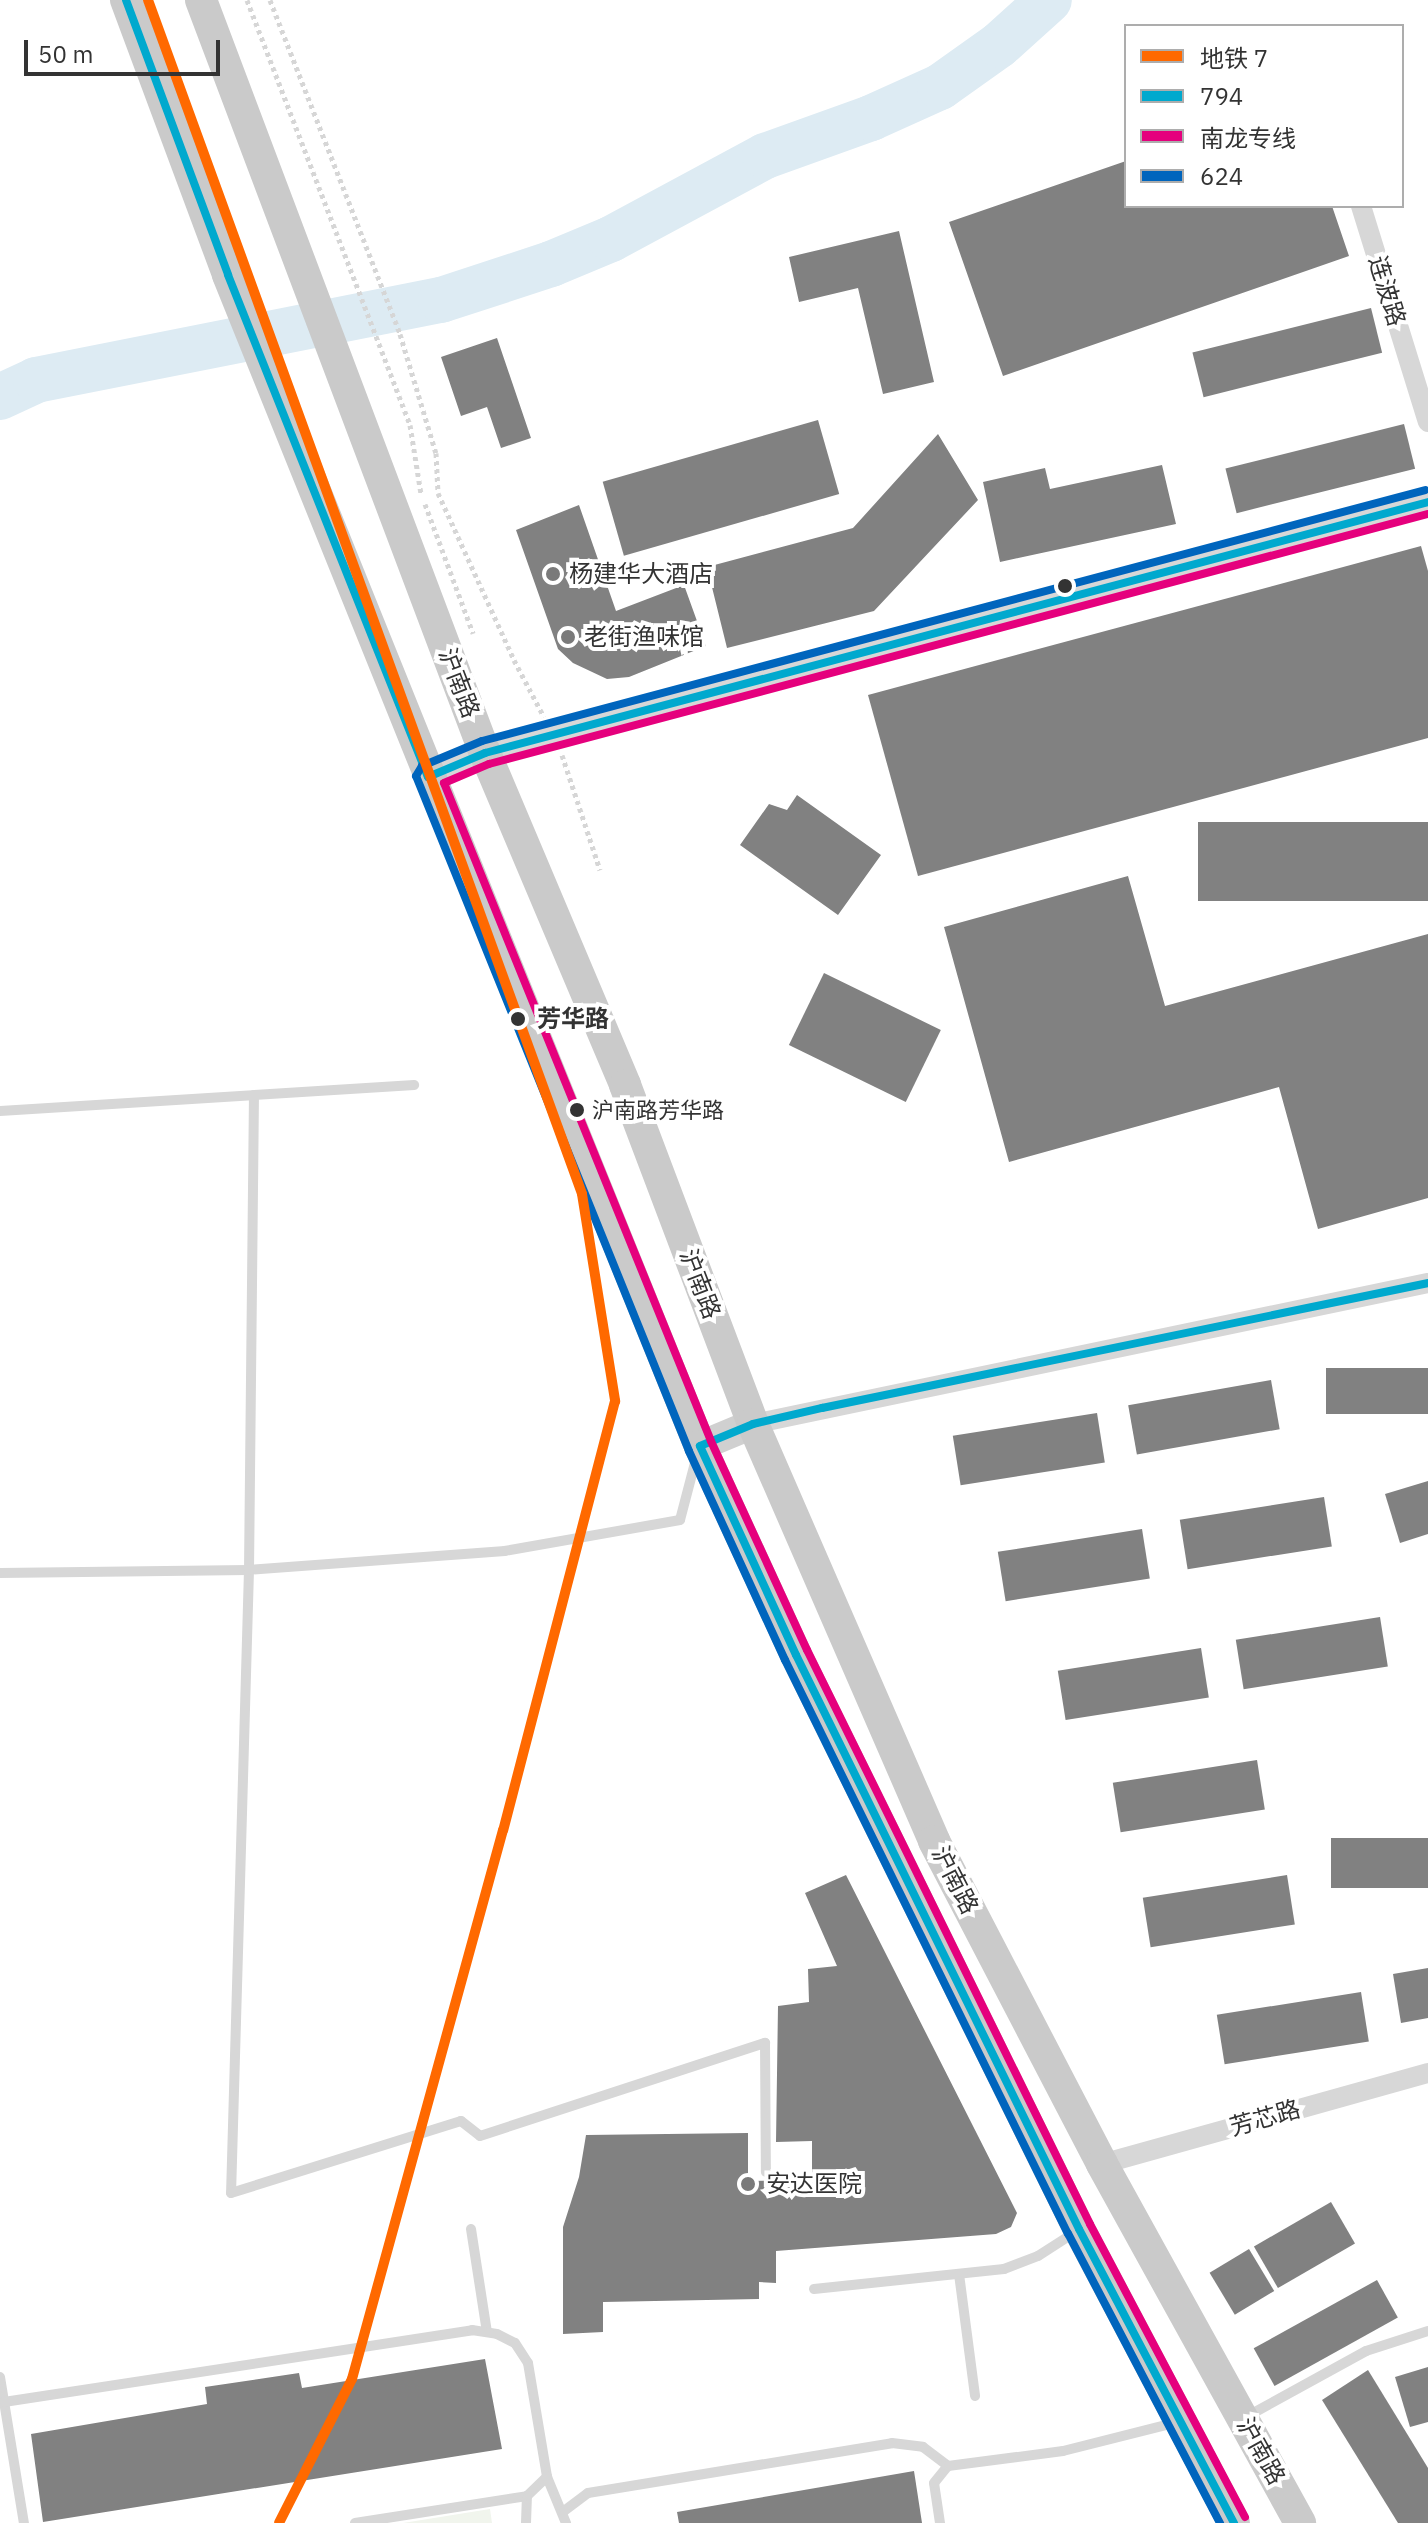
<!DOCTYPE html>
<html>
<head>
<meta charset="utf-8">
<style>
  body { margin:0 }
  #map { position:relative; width:1428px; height:2523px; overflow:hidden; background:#fff; font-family:"IBM Plex Sans","Noto Sans SC",sans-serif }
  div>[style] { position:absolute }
  .green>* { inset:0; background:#f1f5ed }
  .river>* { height:46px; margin:-23px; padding:0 23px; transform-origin:23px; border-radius:23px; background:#ddebf3 }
  .building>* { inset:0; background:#818181; transform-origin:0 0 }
  .path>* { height:5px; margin-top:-2.5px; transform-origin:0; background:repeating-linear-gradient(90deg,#d6d6d6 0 4px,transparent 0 8px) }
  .lane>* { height:10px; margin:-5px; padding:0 5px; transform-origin:5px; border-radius:5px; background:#d7d7d7 }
  .street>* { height:20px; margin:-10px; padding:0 10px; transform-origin:10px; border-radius:10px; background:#d7d7d7 }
  .secondary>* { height:30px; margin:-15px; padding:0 15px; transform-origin:15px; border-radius:15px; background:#d0d0d0 }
  .primary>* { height:32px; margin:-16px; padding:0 16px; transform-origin:16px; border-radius:16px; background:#cacaca }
  .bus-1>* { height:8px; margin:-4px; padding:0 4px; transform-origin:4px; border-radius:4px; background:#00a9ce }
  .bus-2>* { height:8px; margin:-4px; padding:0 4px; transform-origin:4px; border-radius:4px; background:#e5007d }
  .bus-3>* { height:8px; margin:-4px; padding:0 4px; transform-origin:4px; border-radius:4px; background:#0065bd }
  .metro-1>* { height:10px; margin:-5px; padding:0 5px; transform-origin:5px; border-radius:5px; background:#ff6900 }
  .dots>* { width:22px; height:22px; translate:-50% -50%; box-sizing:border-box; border:4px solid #fff; border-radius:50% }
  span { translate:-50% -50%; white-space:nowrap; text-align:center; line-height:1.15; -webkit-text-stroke:8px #fff; paint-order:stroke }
  .bus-label { font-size:22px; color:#333 }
  .left { translate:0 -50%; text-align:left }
  .street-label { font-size:24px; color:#333 }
  .poi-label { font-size:24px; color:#333 }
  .stop-label { font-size:24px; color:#333; font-weight:700 }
  .legend { position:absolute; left:1124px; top:24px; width:280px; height:184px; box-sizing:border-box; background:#fff; border:2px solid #adadad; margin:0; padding:10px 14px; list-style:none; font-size:24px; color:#333 }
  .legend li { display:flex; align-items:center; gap:16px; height:40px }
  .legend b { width:40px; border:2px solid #adadad }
  .scale { position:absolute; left:24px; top:40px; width:196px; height:36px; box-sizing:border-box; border:4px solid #333; border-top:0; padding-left:10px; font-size:24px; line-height:28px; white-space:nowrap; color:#333; -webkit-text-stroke:6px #fff; paint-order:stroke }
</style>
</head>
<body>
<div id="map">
  <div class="green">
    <div style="clip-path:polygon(490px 2509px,492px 2523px,403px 2523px)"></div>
  </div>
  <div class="river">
    <div style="left:0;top:397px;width:40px;rotate:-25deg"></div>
    <div style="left:36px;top:380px;width:413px;rotate:-11.2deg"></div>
    <div style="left:441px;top:300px;width:116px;rotate:-18.1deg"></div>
    <div style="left:551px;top:264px;width:65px;rotate:-22.6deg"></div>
    <div style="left:611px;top:239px;width:175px;rotate:-28.3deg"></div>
    <div style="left:765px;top:156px;width:113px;rotate:-19.7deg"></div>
    <div style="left:871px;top:118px;width:76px;rotate:-24.2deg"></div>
    <div style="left:940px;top:87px;width:72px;rotate:-35.4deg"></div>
    <div style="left:999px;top:45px;width:67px;rotate:-42deg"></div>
  </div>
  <div class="building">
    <div style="clip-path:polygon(1126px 161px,1126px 206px,1332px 206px,1349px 256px,1003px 376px,949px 222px)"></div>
    <div style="clip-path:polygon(899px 231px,934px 382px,883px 394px,858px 288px,799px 302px,789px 257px)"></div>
    <div style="left:1371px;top:308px;width:46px;height:184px;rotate:76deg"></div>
    <div style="clip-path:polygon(497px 338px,531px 438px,501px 448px,487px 407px,461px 416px,441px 357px)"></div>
    <div style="left:818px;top:420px;width:77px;height:224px;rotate:74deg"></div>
    <div style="left:1404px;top:424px;width:46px;height:184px;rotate:76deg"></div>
    <div style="clip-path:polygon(938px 434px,978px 500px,874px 611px,727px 648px,707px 567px,853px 528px)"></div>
    <div style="clip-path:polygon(1162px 465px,1176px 524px,1000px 562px,983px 482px,1045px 468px,1050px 489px)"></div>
    <div style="clip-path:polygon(579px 505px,616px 611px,684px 585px,706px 646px,629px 677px,607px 679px,573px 663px,558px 649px,516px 530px)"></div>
    <div style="clip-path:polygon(1421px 546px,1428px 571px,1428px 738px,918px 876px,868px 695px)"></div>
    <div style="clip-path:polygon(797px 795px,881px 855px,838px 915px,740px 845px,769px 804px,787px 810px)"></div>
    <div style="left:1428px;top:822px;width:79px;height:230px;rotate:90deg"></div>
    <div style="clip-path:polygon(1128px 876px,1165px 1006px,1428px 934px,1428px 1198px,1318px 1229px,1279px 1087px,1009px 1162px,944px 927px)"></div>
    <div style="left:824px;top:973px;width:130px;height:80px;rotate:26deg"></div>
    <div style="left:1428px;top:1368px;width:46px;height:102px;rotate:90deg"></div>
    <div style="left:1271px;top:1380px;width:50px;height:145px;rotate:80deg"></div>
    <div style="left:1097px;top:1413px;width:50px;height:146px;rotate:81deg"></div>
    <div style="clip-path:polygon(1428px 1481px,1428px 1534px,1400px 1543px,1385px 1494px)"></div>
    <div style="left:1324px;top:1497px;width:50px;height:146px;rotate:81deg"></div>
    <div style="left:1142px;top:1529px;width:50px;height:146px;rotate:81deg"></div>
    <div style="left:1380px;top:1617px;width:50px;height:146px;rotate:81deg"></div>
    <div style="left:1201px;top:1648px;width:50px;height:145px;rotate:81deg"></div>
    <div style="left:1257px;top:1760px;width:50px;height:146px;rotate:81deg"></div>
    <div style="left:1428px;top:1838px;width:50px;height:97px;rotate:90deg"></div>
    <div style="clip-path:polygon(846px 1875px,1017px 2213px,1011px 2227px,996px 2234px,776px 2251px,776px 2283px,759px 2282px,759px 2299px,603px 2302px,603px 2332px,563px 2334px,563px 2227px,579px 2177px,586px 2135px,748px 2133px,748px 2181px,812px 2180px,812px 2141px,776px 2142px,778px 2006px,809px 2002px,808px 1969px,837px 1966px,805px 1893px)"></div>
    <div style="left:1287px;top:1875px;width:50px;height:146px;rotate:81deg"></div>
    <div style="clip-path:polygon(1428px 1968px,1428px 2018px,1401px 2023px,1393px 1974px)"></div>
    <div style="left:1361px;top:1992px;width:50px;height:146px;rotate:81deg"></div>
    <div style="left:1331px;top:2202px;width:48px;height:89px;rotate:60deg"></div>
    <div style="left:1249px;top:2249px;width:49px;height:46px;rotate:59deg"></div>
    <div style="left:1377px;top:2280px;width:43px;height:141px;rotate:61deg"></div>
    <div style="clip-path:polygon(485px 2359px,502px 2449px,43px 2522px,31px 2434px,207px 2404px,205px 2387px,299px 2373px,302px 2388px)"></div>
    <div style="clip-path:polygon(1428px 2367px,1428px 2422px,1410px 2427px,1395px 2377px)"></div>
    <div style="clip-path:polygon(1368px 2370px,1428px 2468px,1428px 2523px,1398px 2523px,1322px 2400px)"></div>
    <div style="clip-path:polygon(914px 2471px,922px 2523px,679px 2523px,677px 2512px)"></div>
  </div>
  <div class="path">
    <div style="left:247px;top:0;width:455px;rotate:69deg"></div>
    <div style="left:410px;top:425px;width:70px;rotate:80.9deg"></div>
    <div style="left:270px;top:0;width:358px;rotate:68.7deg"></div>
    <div style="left:400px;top:334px;width:124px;rotate:73.2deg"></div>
    <div style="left:436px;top:453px;width:40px;rotate:87.1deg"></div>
    <div style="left:438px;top:493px;width:183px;rotate:65.5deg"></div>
    <div style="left:514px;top:660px;width:64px;rotate:62.2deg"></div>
    <div style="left:425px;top:504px;width:138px;rotate:69.6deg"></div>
    <div style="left:562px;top:755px;width:121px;rotate:71.7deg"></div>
  </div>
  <div class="lane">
    <div style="left:0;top:1111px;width:415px;rotate:-3.6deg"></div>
    <div style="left:696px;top:1459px;width:63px;rotate:104.7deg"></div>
    <div style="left:680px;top:1520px;width:178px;rotate:170deg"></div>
    <div style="left:505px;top:1551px;width:257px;rotate:175.8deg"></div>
    <div style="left:249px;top:1570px;width:623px;rotate:91.65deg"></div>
    <div style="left:231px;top:2193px;width:241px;rotate:-17.4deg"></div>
    <div style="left:461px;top:2121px;width:24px;rotate:38deg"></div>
    <div style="left:480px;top:2136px;width:300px;rotate:-18.1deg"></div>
    <div style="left:765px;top:2043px;width:129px;rotate:89.6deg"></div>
    <div style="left:0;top:1573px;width:249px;rotate:-0.7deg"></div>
    <div style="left:249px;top:1570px;width:475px;rotate:-89.4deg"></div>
    <div style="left:471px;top:2229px;width:104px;rotate:81.2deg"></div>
    <div style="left:959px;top:2274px;width:123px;rotate:82.5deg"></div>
    <div style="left:814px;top:2289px;width:191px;rotate:-6deg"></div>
    <div style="left:1004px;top:2269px;width:36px;rotate:-21deg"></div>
    <div style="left:1038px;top:2256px;width:46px;rotate:-32.7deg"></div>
    <div style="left:0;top:2377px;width:148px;rotate:80.7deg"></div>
    <div style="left:4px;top:2402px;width:474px;rotate:-8.7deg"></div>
    <div style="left:472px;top:2330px;width:25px;rotate:9deg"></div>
    <div style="left:497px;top:2334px;width:20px;rotate:27deg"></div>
    <div style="left:515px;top:2343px;width:24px;rotate:57deg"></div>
    <div style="left:528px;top:2363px;width:116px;rotate:80.5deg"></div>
    <div style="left:547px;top:2477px;width:50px;rotate:67.6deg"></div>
    <div style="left:1246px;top:2417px;width:137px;rotate:-28.8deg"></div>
    <div style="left:1366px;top:2351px;width:65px;rotate:-17.9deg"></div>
    <div style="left:564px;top:2511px;width:30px;rotate:-37deg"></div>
    <div style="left:588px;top:2493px;width:308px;rotate:-9.3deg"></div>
    <div style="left:892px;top:2443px;width:31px;rotate:7deg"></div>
    <div style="left:923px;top:2447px;width:31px;rotate:37deg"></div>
    <div style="left:355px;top:2523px;width:174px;rotate:-8.9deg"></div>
    <div style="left:526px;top:2523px;width:27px;rotate:-88deg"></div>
    <div style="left:527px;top:2496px;width:28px;rotate:-44deg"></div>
    <div style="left:940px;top:2523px;width:40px;rotate:-98.5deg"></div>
    <div style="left:934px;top:2483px;width:22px;rotate:-51deg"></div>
    <div style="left:948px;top:2466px;width:116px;rotate:-7.4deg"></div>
    <div style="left:1063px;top:2451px;width:114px;rotate:-14.2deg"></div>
  </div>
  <div class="street">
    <div style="left:1361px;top:206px;width:226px;rotate:72.8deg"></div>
    <div style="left:428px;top:777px;width:62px;rotate:-22.8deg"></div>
    <div style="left:485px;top:753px;width:976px;rotate:-14.9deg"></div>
    <div style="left:753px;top:1424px;width:690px;rotate:-11.8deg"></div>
    <div style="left:1102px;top:2164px;width:338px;rotate:-15.6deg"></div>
  </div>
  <div class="secondary">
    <div style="left:700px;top:1446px;width:57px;rotate:-22.5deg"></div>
  </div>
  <div class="primary">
    <div style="left:126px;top:0;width:293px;rotate:69.6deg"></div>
    <div style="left:228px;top:275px;width:1263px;rotate:68.05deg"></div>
    <div style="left:700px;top:1446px;width:230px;rotate:65.3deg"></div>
    <div style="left:796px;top:1655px;width:640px;rotate:63.76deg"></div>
    <div style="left:1079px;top:2229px;width:332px;rotate:62.2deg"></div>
    <div style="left:201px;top:0;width:805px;rotate:69.34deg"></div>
    <div style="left:485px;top:753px;width:360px;rotate:67.1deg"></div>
    <div style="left:625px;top:1085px;width:362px;rotate:69.3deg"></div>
    <div style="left:753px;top:1424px;width:455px;rotate:66.5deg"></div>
    <div style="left:934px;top:1841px;width:364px;rotate:62.5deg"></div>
    <div style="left:1102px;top:2164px;width:410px;rotate:61.1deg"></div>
  </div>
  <div class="bus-1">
    <div style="left:126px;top:0;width:293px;rotate:69.6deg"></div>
    <div style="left:228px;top:275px;width:540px;rotate:68.28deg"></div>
    <div style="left:428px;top:777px;width:62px;rotate:-22.8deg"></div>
    <div style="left:485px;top:753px;width:976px;rotate:-14.9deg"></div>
    <div style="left:1234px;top:2523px;width:332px;rotate:-117.8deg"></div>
    <div style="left:1079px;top:2229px;width:640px;rotate:-116.24deg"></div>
    <div style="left:796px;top:1655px;width:230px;rotate:-114.7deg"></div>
    <div style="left:700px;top:1446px;width:57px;rotate:-22.5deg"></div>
    <div style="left:753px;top:1424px;width:71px;rotate:-13.1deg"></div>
    <div style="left:822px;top:1408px;width:619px;rotate:-11.65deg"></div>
  </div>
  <div class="bus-2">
    <div style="left:1245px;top:2517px;width:331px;rotate:-117.9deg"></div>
    <div style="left:1090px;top:2224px;width:640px;rotate:-116.24deg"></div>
    <div style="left:807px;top:1650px;width:230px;rotate:-114.7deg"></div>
    <div style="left:711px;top:1441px;width:710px;rotate:-112.09deg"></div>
    <div style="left:444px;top:783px;width:49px;rotate:-22.9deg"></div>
    <div style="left:489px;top:764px;width:972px;rotate:-14.91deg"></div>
  </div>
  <div class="bus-3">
    <div style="left:1220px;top:2523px;width:327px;rotate:-117.7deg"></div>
    <div style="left:1068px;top:2234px;width:640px;rotate:-116.24deg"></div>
    <div style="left:785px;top:1660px;width:230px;rotate:-114.7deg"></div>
    <div style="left:689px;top:1451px;width:728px;rotate:-112.02deg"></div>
    <div style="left:416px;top:776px;width:12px;rotate:-59deg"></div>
    <div style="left:422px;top:766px;width:65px;rotate:-22.6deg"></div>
    <div style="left:482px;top:741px;width:976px;rotate:-14.9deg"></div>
  </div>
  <div class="metro-1">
    <div style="left:148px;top:0;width:1270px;rotate:70.02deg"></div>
    <div style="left:582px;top:1194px;width:210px;rotate:80.9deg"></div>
    <div style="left:615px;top:1401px;width:443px;rotate:104.6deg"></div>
    <div style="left:503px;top:1830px;width:569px;rotate:105.38deg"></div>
    <div style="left:352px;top:2379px;width:161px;rotate:116.9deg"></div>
  </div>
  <div class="dots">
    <div style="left:553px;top:574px;background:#7a7a7a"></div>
    <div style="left:1065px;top:586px;background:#333"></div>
    <div style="left:568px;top:637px;background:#7a7a7a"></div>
    <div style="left:518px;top:1019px;background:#333"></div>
    <div style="left:577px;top:1110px;background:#333"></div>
    <div style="left:748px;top:2184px;background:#7a7a7a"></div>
  </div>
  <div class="bus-label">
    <span class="left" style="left:592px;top:1110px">沪南路芳华路</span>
  </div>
  <div class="street-label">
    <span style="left:1387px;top:291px;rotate:73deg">连波路</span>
    <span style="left:459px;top:683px;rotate:69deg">沪南路</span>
    <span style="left:700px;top:1284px;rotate:69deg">沪南路</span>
    <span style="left:955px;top:1880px;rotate:63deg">沪南路</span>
    <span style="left:1265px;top:2118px;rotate:-16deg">芳芯路</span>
    <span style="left:1261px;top:2451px;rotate:61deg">沪南路</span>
  </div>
  <div class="poi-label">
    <span class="left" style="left:569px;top:574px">杨建华大酒店</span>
    <span class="left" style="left:584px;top:637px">老街渔味馆</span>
    <span class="left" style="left:766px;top:2184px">安达医院</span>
  </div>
  <div class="stop-label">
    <span class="left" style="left:537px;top:1019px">芳华路</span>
  </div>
  <ul class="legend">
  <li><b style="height:10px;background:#ff6900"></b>地铁 7</li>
  <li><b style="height:10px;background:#00a9ce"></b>794</li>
  <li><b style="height:10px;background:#e5007d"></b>南龙专线</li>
  <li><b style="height:10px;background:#0065bd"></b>624</li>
  </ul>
  <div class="scale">50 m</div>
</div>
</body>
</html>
